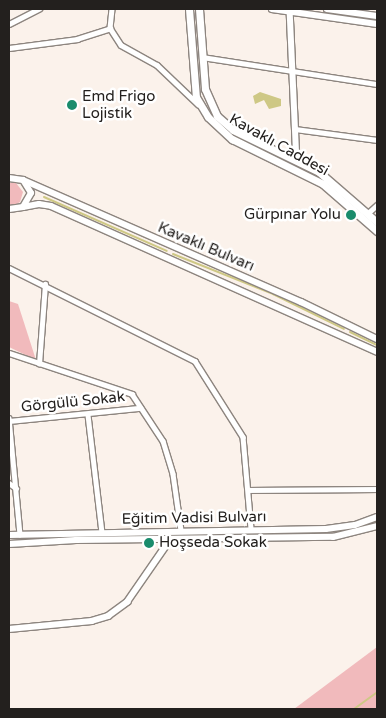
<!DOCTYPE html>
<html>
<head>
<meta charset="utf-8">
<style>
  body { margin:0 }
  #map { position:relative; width:386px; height:718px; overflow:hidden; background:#fbf2eb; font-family:"Varela Round",sans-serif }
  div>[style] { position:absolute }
  .green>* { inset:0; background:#f1babc }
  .water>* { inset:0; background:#cec885 }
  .stream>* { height:2px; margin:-1px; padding:0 1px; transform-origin:1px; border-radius:1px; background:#cec885 }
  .roads { filter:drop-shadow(1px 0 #8d857f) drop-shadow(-1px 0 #8d857f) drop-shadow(0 1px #8d857f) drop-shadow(0 -1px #8d857f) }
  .minor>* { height:4.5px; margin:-2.25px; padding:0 2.25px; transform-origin:2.25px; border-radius:2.25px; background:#fff }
  .tertiary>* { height:5.5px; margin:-2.75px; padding:0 2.75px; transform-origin:2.75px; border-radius:2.75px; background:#fff }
  .secondary>* { height:6px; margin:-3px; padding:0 3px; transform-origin:3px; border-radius:3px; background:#fff }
  .primary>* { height:7px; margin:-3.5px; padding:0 3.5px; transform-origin:3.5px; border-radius:3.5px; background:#fff }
  .dots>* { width:14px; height:14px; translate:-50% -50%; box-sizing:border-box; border:2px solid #fff; border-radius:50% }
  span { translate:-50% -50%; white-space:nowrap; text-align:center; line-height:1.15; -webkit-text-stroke:5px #fff; paint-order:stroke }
  .poi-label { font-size:15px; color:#23201e }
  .left { translate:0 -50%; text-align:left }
  .right { translate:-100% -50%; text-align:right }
  .street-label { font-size:15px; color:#23201e }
  .frame { position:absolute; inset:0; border:10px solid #23201e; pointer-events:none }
</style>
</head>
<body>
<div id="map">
  <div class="green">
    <div style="clip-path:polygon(9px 183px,16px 183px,23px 192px,20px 202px,13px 206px,9px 205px)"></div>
    <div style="clip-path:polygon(9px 301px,18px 304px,36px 360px,9px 347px)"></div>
    <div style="clip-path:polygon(377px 647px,377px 709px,294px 709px)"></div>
  </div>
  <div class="water">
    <div style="clip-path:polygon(260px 92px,281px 99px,281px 106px,269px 109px,264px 100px,255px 104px,253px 96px)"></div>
  </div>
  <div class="stream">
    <div style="left:44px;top:197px;width:134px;rotate:23.7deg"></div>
    <div style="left:173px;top:254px;width:108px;rotate:21.8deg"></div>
    <div style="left:273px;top:294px;width:79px;rotate:26.2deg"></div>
    <div style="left:350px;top:332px;width:30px;rotate:26deg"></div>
    <div style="left:354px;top:709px;width:29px;rotate:-36deg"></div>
  </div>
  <div class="roads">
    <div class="minor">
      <div style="left:112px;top:9px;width:19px;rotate:96deg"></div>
      <div style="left:110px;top:28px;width:20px;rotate:57deg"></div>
      <div style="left:121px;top:45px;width:41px;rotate:29.1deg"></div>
      <div style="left:157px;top:65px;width:57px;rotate:43.6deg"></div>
      <div style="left:9px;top:24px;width:34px;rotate:-27deg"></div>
      <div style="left:9px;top:48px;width:69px;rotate:-7.5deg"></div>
      <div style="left:77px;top:39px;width:35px;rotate:-18deg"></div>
      <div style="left:202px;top:57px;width:177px;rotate:8.8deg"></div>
      <div style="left:295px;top:129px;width:83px;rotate:7.6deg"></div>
      <div style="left:367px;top:214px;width:13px;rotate:-42deg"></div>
      <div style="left:9px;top:268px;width:208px;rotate:26.6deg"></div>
      <div style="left:195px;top:361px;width:90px;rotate:57.7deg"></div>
      <div style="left:243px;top:437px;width:92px;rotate:85deg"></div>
      <div style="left:9px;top:353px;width:130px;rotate:18.4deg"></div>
      <div style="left:132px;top:394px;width:56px;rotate:56.6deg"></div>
      <div style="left:163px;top:441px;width:34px;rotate:73deg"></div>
      <div style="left:173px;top:474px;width:57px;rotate:81.9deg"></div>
      <div style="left:39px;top:364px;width:80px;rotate:-85.7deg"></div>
      <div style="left:88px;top:415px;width:118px;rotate:83.2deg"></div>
      <div style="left:9px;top:418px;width:117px;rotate:84.6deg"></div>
      <div style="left:9px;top:421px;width:132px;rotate:-5.7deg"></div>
      <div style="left:9px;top:483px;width:9px;rotate:36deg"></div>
      <div style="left:248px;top:490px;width:129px;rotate:-0.4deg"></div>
    </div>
    <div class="tertiary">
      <div style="left:272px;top:9px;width:106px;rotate:8.1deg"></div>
      <div style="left:290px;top:9px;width:152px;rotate:87.4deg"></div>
      <div style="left:327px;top:9px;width:50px;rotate:8deg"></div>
      <div style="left:9px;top:629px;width:83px;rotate:-5.5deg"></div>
      <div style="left:92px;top:621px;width:17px;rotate:-17deg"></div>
      <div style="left:108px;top:616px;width:24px;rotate:-36deg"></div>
      <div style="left:127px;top:602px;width:75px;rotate:-55.3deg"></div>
    </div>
    <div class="secondary">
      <div style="left:9px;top:178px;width:14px;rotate:8deg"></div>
      <div style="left:23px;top:180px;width:15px;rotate:58deg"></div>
      <div style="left:31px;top:193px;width:16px;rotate:120deg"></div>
      <div style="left:23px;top:207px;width:14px;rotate:172deg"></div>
      <div style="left:23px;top:180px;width:304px;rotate:23.7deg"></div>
      <div style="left:301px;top:302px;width:85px;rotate:26deg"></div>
      <div style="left:23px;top:207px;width:16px;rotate:-11deg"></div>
      <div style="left:39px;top:204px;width:12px;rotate:9deg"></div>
      <div style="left:51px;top:206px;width:357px;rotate:24.1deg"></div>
      <div style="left:9px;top:535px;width:317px;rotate:-1.1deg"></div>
      <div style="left:326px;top:529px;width:29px;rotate:-8deg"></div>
      <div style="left:355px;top:525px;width:23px;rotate:-20deg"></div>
      <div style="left:9px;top:544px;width:67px;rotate:-3.4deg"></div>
      <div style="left:76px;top:540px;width:257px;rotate:-0.7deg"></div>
      <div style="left:333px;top:537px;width:45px;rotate:-14deg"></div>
    </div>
    <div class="primary">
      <div style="left:189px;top:9px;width:88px;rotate:85.5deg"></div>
      <div style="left:196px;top:97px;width:23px;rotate:59deg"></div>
      <div style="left:208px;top:117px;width:33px;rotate:43deg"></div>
      <div style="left:232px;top:139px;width:102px;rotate:26.3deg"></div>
      <div style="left:323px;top:184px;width:72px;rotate:41deg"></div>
      <div style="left:199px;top:9px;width:80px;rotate:85.7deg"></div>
      <div style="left:205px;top:89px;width:30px;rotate:66deg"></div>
      <div style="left:217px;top:116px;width:21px;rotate:41deg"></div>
      <div style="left:233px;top:130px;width:96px;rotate:26deg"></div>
      <div style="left:319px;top:172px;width:77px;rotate:40.8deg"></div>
    </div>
  </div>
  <div class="dots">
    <div style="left:72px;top:105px;background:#1a8c6c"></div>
    <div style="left:351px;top:215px;background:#1a8c6c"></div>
    <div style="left:149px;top:543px;background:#1a8c6c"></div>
  </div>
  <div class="poi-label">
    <span class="left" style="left:82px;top:105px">Emd Frigo<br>Lojistik</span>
    <span class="right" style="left:341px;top:215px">Gürpınar Yolu</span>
    <span class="left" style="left:159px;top:543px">Hoşseda Sokak</span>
  </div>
  <div class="street-label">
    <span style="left:279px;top:145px;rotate:29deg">Kavaklı Caddesi</span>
    <span style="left:206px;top:247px;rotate:23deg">Kavaklı Bulvarı</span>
    <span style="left:73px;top:402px;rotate:-6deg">Görgülü Sokak</span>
    <span style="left:194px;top:518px;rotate:-1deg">Eğitim Vadisi Bulvarı</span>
  </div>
  <div class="frame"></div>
</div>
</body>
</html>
